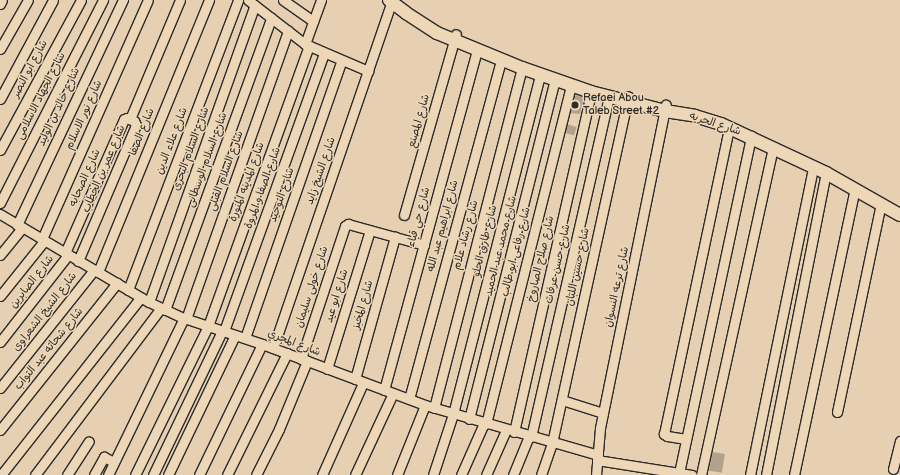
<!DOCTYPE html>
<html>
<head>
<meta charset="utf-8">
<style>
  body { margin:0 }
  #map { position:relative; width:900px; height:475px; overflow:hidden; background:#e6d0b1; font-family:"Balsamiq Sans","Playpen Sans Arabic",sans-serif }
  div>[style] { position:absolute }
  .building>* { inset:0; background:#b2a28c; transform-origin:0 0 }
  .roads { filter:drop-shadow(1px 0 #2b2b2b) drop-shadow(-1px 0 #2b2b2b) drop-shadow(0 1px #2b2b2b) drop-shadow(0 -1px #2b2b2b) }
  .minor>* { height:9px; margin:-4.5px; padding:0 4.5px; transform-origin:4.5px; border-radius:4.5px; background:#eed7b7 }
  .major>* { height:12px; margin:-6px; padding:0 6px; transform-origin:6px; border-radius:6px; background:#eed7b7 }
  .dots>* { width:11px; height:11px; translate:-50% -50%; box-sizing:border-box; border:2px solid #eed7b7; border-radius:50% }
  span { translate:-50% -50%; white-space:nowrap; text-align:center; line-height:1.15; -webkit-text-stroke:3px #eed7b7; paint-order:stroke }
  .street-label { font-size:11px; color:#2b2b2b }
  .poi-label { font-size:11px; color:#2b2b2b }
  .left { translate:0 -50%; text-align:left }
</style>
</head>
<body>
<div id="map">
  <div class="building">
    <div style="clip-path:polygon(575px 95px,584px 97px,580px 114px,570px 113px)"></div>
    <div style="left:567px;top:124px;width:10px;height:9px;rotate:17deg"></div>
    <div style="left:712px;top:452px;width:13px;height:19px;rotate:9deg"></div>
  </div>
  <div class="roads">
    <div class="minor">
      <div style="left:248px;top:0;width:72px;rotate:37.7deg"></div>
      <div style="left:305px;top:44px;width:69px;rotate:23.2deg"></div>
      <div style="left:283px;top:0;width:37px;rotate:35deg"></div>
      <div style="left:0;top:4px;width:4px;rotate:-63deg"></div>
      <div style="left:305px;top:44px;width:47px;rotate:-70deg"></div>
      <div style="left:0;top:49px;width:56px;rotate:-60.3deg"></div>
      <div style="left:0;top:99px;width:112px;rotate:-61.8deg"></div>
      <div style="left:130px;top:119px;width:129px;rotate:-67.2deg"></div>
      <div style="left:0;top:150px;width:170px;rotate:-61.6deg"></div>
      <div style="left:0;top:203px;width:228px;rotate:-63.1deg"></div>
      <div style="left:0;top:214px;width:173px;rotate:30.6deg"></div>
      <div style="left:149px;top:302px;width:38px;rotate:25deg"></div>
      <div style="left:184px;top:318px;width:82px;rotate:18.4deg"></div>
      <div style="left:262px;top:344px;width:174px;rotate:20.5deg"></div>
      <div style="left:425px;top:405px;width:180px;rotate:16.1deg"></div>
      <div style="left:404px;top:215px;width:188px;rotate:-74deg"></div>
      <div style="left:17px;top:225px;width:249px;rotate:-64.8deg"></div>
      <div style="left:42px;top:239px;width:261px;rotate:-66.1deg"></div>
      <div style="left:65px;top:253px;width:146px;rotate:-66.2deg"></div>
      <div style="left:124px;top:119px;width:3px;rotate:-18deg"></div>
      <div style="left:127px;top:118px;width:8px;rotate:23deg"></div>
      <div style="left:134px;top:121px;width:4px;rotate:63deg"></div>
      <div style="left:136px;top:125px;width:148px;rotate:113.1deg"></div>
      <div style="left:0;top:255px;width:35px;rotate:-51deg"></div>
      <div style="left:98px;top:272px;width:294px;rotate:-67.8deg"></div>
      <div style="left:128px;top:290px;width:310px;rotate:-69.2deg"></div>
      <div style="left:0;top:296px;width:70px;rotate:-51.3deg"></div>
      <div style="left:149px;top:302px;width:315px;rotate:-70.4deg"></div>
      <div style="left:165px;top:310px;width:311px;rotate:-70deg"></div>
      <div style="left:186px;top:319px;width:306px;rotate:-70.5deg"></div>
      <div style="left:224px;top:331px;width:295px;rotate:-70.2deg"></div>
      <div style="left:245px;top:338px;width:294px;rotate:-70.8deg"></div>
      <div style="left:0;top:342px;width:110px;rotate:-52deg"></div>
      <div style="left:273px;top:348px;width:368px;rotate:-71.1deg"></div>
      <div style="left:301px;top:359px;width:140px;rotate:-71.7deg"></div>
      <div style="left:345px;top:226px;width:4px;rotate:-34deg"></div>
      <div style="left:348px;top:224px;width:79px;rotate:15.4deg"></div>
      <div style="left:327px;top:369px;width:145px;rotate:-72.8deg"></div>
      <div style="left:355px;top:379px;width:148px;rotate:-74.3deg"></div>
      <div style="left:0;top:388px;width:151px;rotate:-51.5deg"></div>
      <div style="left:384px;top:390px;width:352px;rotate:-74.7deg"></div>
      <div style="left:409px;top:399px;width:351px;rotate:-74.8deg"></div>
      <div style="left:562px;top:400px;width:43px;rotate:17.6deg"></div>
      <div style="left:434px;top:408px;width:351px;rotate:-75.5deg"></div>
      <div style="left:837px;top:412px;width:213px;rotate:-78.1deg"></div>
      <div style="left:469px;top:419px;width:350px;rotate:-75.8deg"></div>
      <div style="left:486px;top:424px;width:349px;rotate:-75.9deg"></div>
      <div style="left:0;top:430px;width:188px;rotate:-51.5deg"></div>
      <div style="left:514px;top:432px;width:349px;rotate:-77.2deg"></div>
      <div style="left:531px;top:437px;width:349px;rotate:-77.1deg"></div>
      <div style="left:686px;top:439px;width:19px;rotate:-171deg"></div>
      <div style="left:667px;top:436px;width:4px;rotate:-146deg"></div>
      <div style="left:664px;top:434px;width:314px;rotate:-78deg"></div>
      <div style="left:597px;top:460px;width:96px;rotate:9deg"></div>
      <div style="left:893px;top:469px;width:29px;rotate:-76deg"></div>
      <div style="left:679px;top:473px;width:345px;rotate:-77.9deg"></div>
      <div style="left:1px;top:475px;width:226px;rotate:-51.8deg"></div>
      <div style="left:35px;top:475px;width:209px;rotate:-53deg"></div>
      <div style="left:67px;top:475px;width:40px;rotate:-57.1deg"></div>
      <div style="left:94px;top:475px;width:21px;rotate:-61deg"></div>
      <div style="left:104px;top:457px;width:11px;rotate:27deg"></div>
      <div style="left:108px;top:475px;width:174px;rotate:-64.2deg"></div>
      <div style="left:135px;top:475px;width:166px;rotate:-63.9deg"></div>
      <div style="left:208px;top:326px;width:298px;rotate:-70.2deg"></div>
      <div style="left:153px;top:475px;width:160px;rotate:-64.4deg"></div>
      <div style="left:168px;top:475px;width:155px;rotate:-64.4deg"></div>
      <div style="left:199px;top:475px;width:145px;rotate:-64.3deg"></div>
      <div style="left:227px;top:475px;width:136px;rotate:-63.8deg"></div>
      <div style="left:256px;top:475px;width:51px;rotate:-63.4deg"></div>
      <div style="left:279px;top:429px;width:74px;rotate:-67.6deg"></div>
      <div style="left:322px;top:475px;width:101px;rotate:-66deg"></div>
      <div style="left:355px;top:475px;width:90px;rotate:-65.1deg"></div>
      <div style="left:397px;top:475px;width:75px;rotate:-68.2deg"></div>
      <div style="left:433px;top:475px;width:64px;rotate:-71.8deg"></div>
      <div style="left:453px;top:414px;width:351px;rotate:-75.6deg"></div>
      <div style="left:461px;top:475px;width:57px;rotate:-66.1deg"></div>
      <div style="left:486px;top:475px;width:49px;rotate:-66deg"></div>
      <div style="left:513px;top:475px;width:42px;rotate:-67.7deg"></div>
      <div style="left:541px;top:475px;width:34px;rotate:-71deg"></div>
      <div style="left:552px;top:443px;width:355px;rotate:-77.6deg"></div>
      <div style="left:596px;top:475px;width:47px;rotate:-85.1deg"></div>
      <div style="left:600px;top:428px;width:330px;rotate:-78.5deg"></div>
      <div style="left:701px;top:475px;width:336px;rotate:-77.6deg"></div>
      <div style="left:750px;top:475px;width:314px;rotate:-78.4deg"></div>
      <div style="left:766px;top:475px;width:308px;rotate:-78.8deg"></div>
      <div style="left:794px;top:475px;width:292px;rotate:-78deg"></div>
    </div>
    <div class="major">
      <div style="left:389px;top:0;width:21px;rotate:37deg"></div>
      <div style="left:406px;top:13px;width:37px;rotate:33deg"></div>
      <div style="left:437px;top:33px;width:92px;rotate:22.4deg"></div>
      <div style="left:522px;top:68px;width:73px;rotate:19.2deg"></div>
      <div style="left:591px;top:92px;width:76px;rotate:14.4deg"></div>
      <div style="left:665px;top:111px;width:30px;rotate:9deg"></div>
      <div style="left:695px;top:116px;width:27px;rotate:17deg"></div>
      <div style="left:721px;top:124px;width:116px;rotate:25deg"></div>
      <div style="left:826px;top:173px;width:85px;rotate:29.6deg"></div>
    </div>
  </div>
  <div class="dots">
    <div style="left:575px;top:105px;background:#2b2b2b"></div>
  </div>
  <div class="street-label">
    <span style="left:30px;top:69px;rotate:-62deg">شارع ابو النصر</span>
    <span style="left:41px;top:96px;rotate:-63deg">شارع الجهاد الاسلامى</span>
    <span style="left:59px;top:107px;rotate:-65deg">شارع خالد بن الوليد</span>
    <span style="left:84px;top:115px;rotate:-66deg">شارع نور الاسلام</span>
    <span style="left:419px;top:121px;rotate:-74deg">شارع المصنع</span>
    <span style="left:715px;top:124px;rotate:18deg">شارع الحريه</span>
    <span style="left:142px;top:132px;rotate:-68deg">شارع الصفا</span>
    <span style="left:172px;top:141px;rotate:-69deg">شارع علاء الدين</span>
    <span style="left:191px;top:149px;rotate:-70deg">شارع السلام البحرى</span>
    <span style="left:207px;top:160px;rotate:-70deg">شارع السلام الوسطانى</span>
    <span style="left:104px;top:169px;rotate:-67deg">شارع عمر بن الخطاب</span>
    <span style="left:226px;top:171px;rotate:-70deg">شارع السلام القبلى</span>
    <span style="left:321px;top:171px;rotate:-71deg">شارع الشيخ زايد</span>
    <span style="left:85px;top:178px;rotate:-66deg">شارع الصحابه</span>
    <span style="left:247px;top:182px;rotate:-70deg">شارع المدينه المنورة</span>
    <span style="left:263px;top:188px;rotate:-70deg">شارع الصفا و المروة</span>
    <span style="left:282px;top:195px;rotate:-71deg">شارع التوحيد</span>
    <span style="left:419px;top:217px;rotate:-75deg">شارع حي قباء</span>
    <span style="left:443px;top:226px;rotate:-75deg">شارع ابراهيم عبد الله</span>
    <span style="left:466px;top:235px;rotate:-75deg">شارع رشاد علام</span>
    <span style="left:485px;top:241px;rotate:-76deg">شارع طارق الحلو</span>
    <span style="left:501px;top:246px;rotate:-76deg">شارع محمد عبد الحميد</span>
    <span style="left:516px;top:252px;rotate:-76deg">شارع رفاعى ابو طالب</span>
    <span style="left:541px;top:259px;rotate:-77deg">شارع صلاح الصاروخ</span>
    <span style="left:558px;top:264px;rotate:-77deg">شارع حسن عرفات</span>
    <span style="left:578px;top:267px;rotate:-78deg">شارع حسين اللبان</span>
    <span style="left:32px;top:282px;rotate:-52deg">شارع الصابرين</span>
    <span style="left:312px;top:287px;rotate:-72deg">شارع خولى سليمان</span>
    <span style="left:617px;top:287px;rotate:-78deg">شارع ترعه النسوان</span>
    <span style="left:337px;top:296px;rotate:-73deg">شارع ابو عيد</span>
    <span style="left:363px;top:305px;rotate:-74deg">شارع المخبز</span>
    <span style="left:45px;top:312px;rotate:-52deg">شارع الشيخ الشعراوى</span>
    <span style="left:294px;top:343px;rotate:21deg">شارع المجري</span>
    <span style="left:49px;top:349px;rotate:-51deg">شارع شحاته عبد التواب</span>
  </div>
  <div class="poi-label">
    <span class="left" style="left:583px;top:105px">Refaei Abou<br>Taleb Street #2</span>
  </div>
</div>
</body>
</html>
